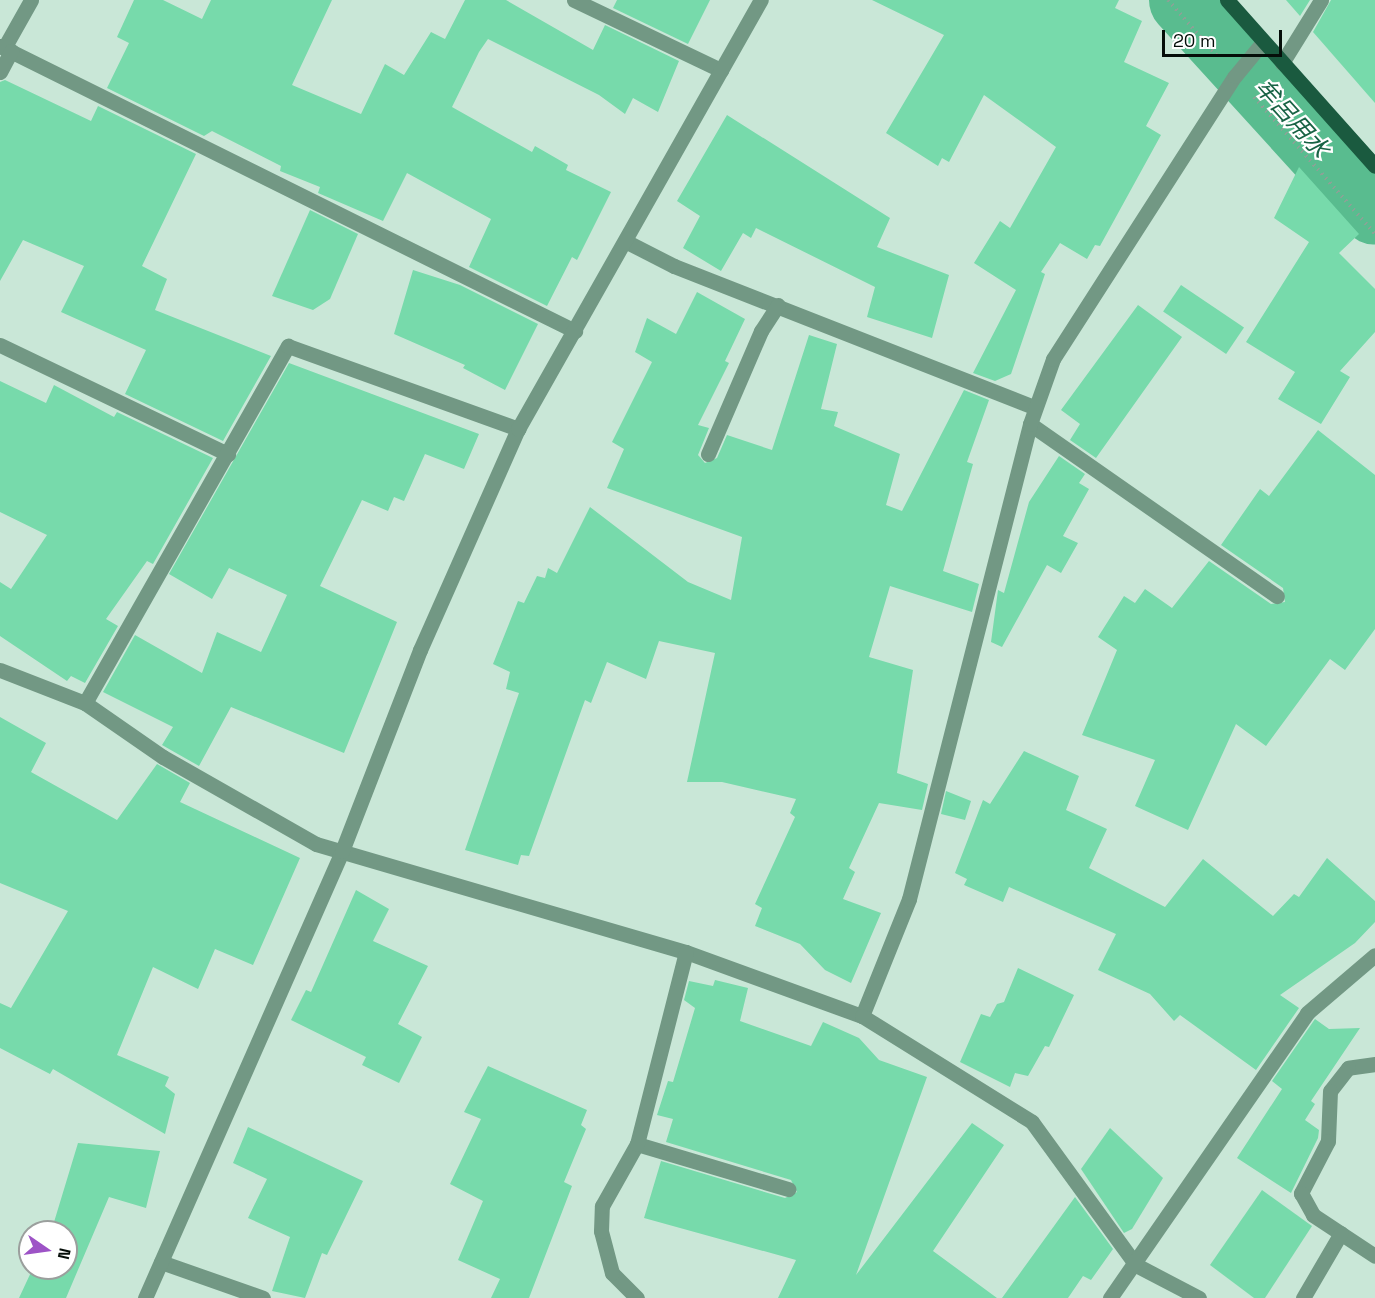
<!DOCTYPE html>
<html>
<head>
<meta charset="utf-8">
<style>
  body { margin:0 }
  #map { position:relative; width:1375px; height:1298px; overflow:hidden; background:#c9e7d7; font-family:"Space Grotesk","Noto Sans JP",sans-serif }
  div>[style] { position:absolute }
  .river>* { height:72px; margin:-36px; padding:0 36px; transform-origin:36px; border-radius:36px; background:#59bc8f }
  .building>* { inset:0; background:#77daab; transform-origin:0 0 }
  .path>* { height:4px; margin-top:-2px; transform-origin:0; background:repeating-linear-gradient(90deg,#8ba296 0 1.5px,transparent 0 6px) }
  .minor>* { height:15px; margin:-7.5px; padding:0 7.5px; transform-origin:7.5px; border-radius:7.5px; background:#729884 }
  .tertiary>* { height:15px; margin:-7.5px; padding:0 7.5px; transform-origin:7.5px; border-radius:7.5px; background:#729884 }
  .primary>* { height:15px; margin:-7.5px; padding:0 7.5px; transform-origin:7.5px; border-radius:7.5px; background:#1a5a3f }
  span { translate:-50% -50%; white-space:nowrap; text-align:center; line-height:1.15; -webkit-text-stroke:4.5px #fff; paint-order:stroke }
  .water-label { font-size:24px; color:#186345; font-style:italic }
  .north { position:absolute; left:18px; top:1220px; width:60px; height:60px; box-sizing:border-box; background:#fff; border:2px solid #9b9f9d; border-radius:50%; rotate:103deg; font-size:16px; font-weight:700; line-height:24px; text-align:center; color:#050e09 }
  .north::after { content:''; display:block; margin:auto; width:21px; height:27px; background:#9d53c6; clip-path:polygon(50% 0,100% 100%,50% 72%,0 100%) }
  .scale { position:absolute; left:1162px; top:30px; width:120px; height:27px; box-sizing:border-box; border:3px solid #050e09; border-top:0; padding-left:8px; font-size:18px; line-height:21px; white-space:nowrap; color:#050e09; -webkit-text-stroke:4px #fff; paint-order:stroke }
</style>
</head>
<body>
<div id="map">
  <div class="river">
    <div style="left:1185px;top:0;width:282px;rotate:47.7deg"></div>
  </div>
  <div class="building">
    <div style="clip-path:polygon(134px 0,163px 0,202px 19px,211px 0,332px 0,292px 85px,361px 114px,385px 64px,404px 75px,431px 32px,445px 39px,465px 0,506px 0,593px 50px,605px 25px,679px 61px,658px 112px,633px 98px,625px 114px,599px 95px,488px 39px,479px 52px,452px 107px,532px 152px,535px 146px,568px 165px,566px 170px,611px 192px,577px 260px,572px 257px,547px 306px,469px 267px,491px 219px,407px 173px,383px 221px,318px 193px,320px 187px,280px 171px,281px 166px,212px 131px,204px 136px,107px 88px,129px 43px,117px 37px)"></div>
    <div style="clip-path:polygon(617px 0,710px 0,688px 44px,613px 8px)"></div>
    <div style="clip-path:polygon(872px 0,1119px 0,1115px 8px,1142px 21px,1124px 62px,1169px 83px,1146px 126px,1161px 135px,1100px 246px,1095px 245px,1087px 259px,1060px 243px,1041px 272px,1045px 274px,1011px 374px,995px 381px,973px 373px,1016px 290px,974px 263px,1000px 221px,1010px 228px,1056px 147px,984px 95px,949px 162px,942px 158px,938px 166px,886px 133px,944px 35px)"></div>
    <div style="clip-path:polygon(1286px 0,1310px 0,1300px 16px)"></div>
    <div style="clip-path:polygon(1331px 0,1375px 0,1375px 103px,1313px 32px)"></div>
    <div style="clip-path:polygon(5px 80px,91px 121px,98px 106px,196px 154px,142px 266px,167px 279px,155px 310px,271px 356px,223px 441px,125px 394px,146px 350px,61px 312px,84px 266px,23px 240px,0 281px,0 82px)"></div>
    <div style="clip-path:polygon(727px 115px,890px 218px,877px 247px,949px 275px,932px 338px,867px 317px,875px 287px,756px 228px,751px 238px,743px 233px,721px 271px,683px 248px,700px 216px,677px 201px)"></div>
    <div style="clip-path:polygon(1299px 167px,1359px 234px,1339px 253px,1375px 289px,1375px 332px,1340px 371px,1350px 377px,1321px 424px,1278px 399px,1295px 372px,1246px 342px,1309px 242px,1274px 218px)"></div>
    <div style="clip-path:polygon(310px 210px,358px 234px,330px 299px,313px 310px,272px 296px)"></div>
    <div style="clip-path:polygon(413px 270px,460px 285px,538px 324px,505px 390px,463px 368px,465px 365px,394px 334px)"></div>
    <div style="left:1181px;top:285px;width:76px;height:32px;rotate:34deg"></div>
    <div style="clip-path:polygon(697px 292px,745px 319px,725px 361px,729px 363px,698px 425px,709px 428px,698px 455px,705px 463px,717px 458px,727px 435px,772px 450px,809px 335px,837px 344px,821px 409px,838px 412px,834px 426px,900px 454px,886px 505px,902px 511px,964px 390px,989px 400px,967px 462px,973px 464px,943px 571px,979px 584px,972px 612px,890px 586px,869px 657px,913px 670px,897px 773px,928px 784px,922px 810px,879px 803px,849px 868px,855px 872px,843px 899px,881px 913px,851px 983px,825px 970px,800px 944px,755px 926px,762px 908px,755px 904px,795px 817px,790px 813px,796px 799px,722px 782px,687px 782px,715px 653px,659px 641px,646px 679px,607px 662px,591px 703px,585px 700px,529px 856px,521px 855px,518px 865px,465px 850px,519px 693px,506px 689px,510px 672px,493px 664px,518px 601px,524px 603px,537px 576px,545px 578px,548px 568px,557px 573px,590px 507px,688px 582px,731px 600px,742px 537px,607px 488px,624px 449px,612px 442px,652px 362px,635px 352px,647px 318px,676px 334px)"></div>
    <div style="clip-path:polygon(1138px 305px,1182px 337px,1096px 458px,1070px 440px,1080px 424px,1061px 410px)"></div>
    <div style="clip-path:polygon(289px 363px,479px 434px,464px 469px,425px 454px,404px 501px,394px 497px,388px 511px,362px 500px,320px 586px,397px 622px,344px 753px,231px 707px,199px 766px,162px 745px,173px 727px,103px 692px,135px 635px,202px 673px,217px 632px,261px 652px,287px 595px,229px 568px,212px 599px,169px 574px)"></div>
    <div style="clip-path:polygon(0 381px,46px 403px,54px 385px,114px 417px,117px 412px,213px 458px,153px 564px,147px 561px,106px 619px,118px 626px,85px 683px,71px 676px,67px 681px,0 636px,0 582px,11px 589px,47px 535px,0 512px)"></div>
    <div style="clip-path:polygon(1318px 430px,1375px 475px,1375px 629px,1345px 670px,1330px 659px,1266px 746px,1236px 724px,1188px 830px,1135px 806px,1155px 760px,1082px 735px,1117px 650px,1098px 637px,1124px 596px,1135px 603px,1145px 589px,1172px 608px,1209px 561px,1271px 604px,1285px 602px,1283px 588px,1221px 545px,1260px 489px,1269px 496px)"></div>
    <div style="clip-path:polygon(1059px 456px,1085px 474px,1079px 483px,1089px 489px,1063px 536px,1078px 543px,1061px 573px,1047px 565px,1002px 647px,991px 642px,998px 590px,1004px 593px,1029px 502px)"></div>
    <div style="clip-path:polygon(0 717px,46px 743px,31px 772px,117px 820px,157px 764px,190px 783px,180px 802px,300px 858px,253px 965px,215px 949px,198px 989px,153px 967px,117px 1055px,169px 1077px,165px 1086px,175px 1094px,165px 1134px,53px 1069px,50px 1074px,0 1048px,0 1003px,11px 1008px,68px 911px,0 883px)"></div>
    <div style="clip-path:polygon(1024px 751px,1079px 776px,1066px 810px,1107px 829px,1089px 868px,1165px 907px,1203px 859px,1273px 916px,1294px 894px,1299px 897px,1327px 858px,1375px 901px,1375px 922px,1355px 943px,1280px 995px,1299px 1008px,1256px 1070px,1180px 1015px,1174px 1021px,1150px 994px,1098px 970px,1116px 934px,1009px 887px,1003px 902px,964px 885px,967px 879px,955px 873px,983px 800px,990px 804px)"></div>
    <div style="clip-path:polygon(946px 791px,971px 801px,965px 820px,941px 814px)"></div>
    <div style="clip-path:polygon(356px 890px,389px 909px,373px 941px,428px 966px,398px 1024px,422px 1037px,399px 1083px,362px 1065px,366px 1057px,291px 1020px,306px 990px,311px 992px)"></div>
    <div style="clip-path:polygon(1018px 968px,1074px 995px,1049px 1047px,1045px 1046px,1028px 1076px,1015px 1073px,1010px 1087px,960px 1062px,981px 1014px,990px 1017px,997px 1004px,1004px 1002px)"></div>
    <div style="clip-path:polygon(715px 980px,748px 988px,740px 1021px,811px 1046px,823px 1022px,859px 1038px,879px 1060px,927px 1077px,856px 1275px,972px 1123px,1004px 1145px,933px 1251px,997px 1298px,778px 1298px,796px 1260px,644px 1218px,661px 1161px,785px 1198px,797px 1192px,791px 1180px,666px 1142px,673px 1119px,657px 1115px,668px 1081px,673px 1082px,695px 1008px,684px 1000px,689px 981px,713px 986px)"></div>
    <div style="clip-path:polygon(1315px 1019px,1329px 1029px,1360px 1028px,1311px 1101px,1315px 1104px,1305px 1120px,1319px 1130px,1318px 1138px,1291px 1193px,1237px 1158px,1282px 1089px,1272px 1081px)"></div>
    <div style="clip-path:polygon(488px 1066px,587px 1110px,581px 1125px,586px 1129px,564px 1182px,572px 1186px,529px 1298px,491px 1298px,500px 1279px,458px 1260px,483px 1201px,450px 1184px,481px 1119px,464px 1112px)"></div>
    <div style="clip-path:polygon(248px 1127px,363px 1181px,327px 1255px,322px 1253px,305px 1298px,272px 1291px,290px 1237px,248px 1218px,267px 1179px,233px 1163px)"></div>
    <div style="clip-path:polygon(1110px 1128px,1163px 1178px,1132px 1229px,1124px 1233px,1081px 1169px)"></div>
    <div style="clip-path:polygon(78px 1143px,160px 1151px,146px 1208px,109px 1197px,66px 1298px,19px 1298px,33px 1268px,66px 1268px,66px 1232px,51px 1232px)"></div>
    <div style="clip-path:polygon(1262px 1190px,1312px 1226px,1265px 1298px,1254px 1298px,1210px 1265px)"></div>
    <div style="clip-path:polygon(1075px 1197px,1113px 1249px,1091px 1280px,1083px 1276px,1068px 1298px,1002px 1298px)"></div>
  </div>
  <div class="path">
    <div style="left:1168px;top:0;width:74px;rotate:48.8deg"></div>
    <div style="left:1254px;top:97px;width:183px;rotate:48.5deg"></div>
  </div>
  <div class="minor">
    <div style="left:574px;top:0;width:163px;rotate:25.5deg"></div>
    <div style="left:0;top:46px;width:642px;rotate:26.37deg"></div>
    <div style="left:4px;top:48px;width:55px;rotate:-60.6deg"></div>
    <div style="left:1282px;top:63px;width:74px;rotate:-58.2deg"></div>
    <div style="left:0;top:72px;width:24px;rotate:-62deg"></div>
    <div style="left:625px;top:241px;width:55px;rotate:27deg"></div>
    <div style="left:674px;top:266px;width:387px;rotate:21.4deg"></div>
    <div style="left:0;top:345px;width:253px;rotate:25.6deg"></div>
    <div style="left:1030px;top:424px;width:301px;rotate:34.9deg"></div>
    <div style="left:708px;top:454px;width:134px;rotate:-66.7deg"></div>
    <div style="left:761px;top:331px;width:31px;rotate:-57deg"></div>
    <div style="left:0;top:670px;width:91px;rotate:21.2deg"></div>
    <div style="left:85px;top:703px;width:95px;rotate:34.7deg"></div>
    <div style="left:163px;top:757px;width:176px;rotate:29.6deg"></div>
    <div style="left:316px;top:844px;width:385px;rotate:16.3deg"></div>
    <div style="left:686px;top:952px;width:187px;rotate:20deg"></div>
    <div style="left:862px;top:1016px;width:126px;rotate:-68.1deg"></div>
    <div style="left:909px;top:899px;width:490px;rotate:-75.7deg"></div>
    <div style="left:1030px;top:424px;width:69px;rotate:-70.5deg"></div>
    <div style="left:1053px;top:359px;width:336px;rotate:-57.3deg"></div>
    <div style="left:1235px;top:76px;width:44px;rotate:-50.5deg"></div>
    <div style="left:85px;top:703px;width:411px;rotate:-60.4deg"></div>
    <div style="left:288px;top:346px;width:245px;rotate:19.8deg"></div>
    <div style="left:862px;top:1016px;width:200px;rotate:31.9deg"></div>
    <div style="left:1032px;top:1122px;width:177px;rotate:54deg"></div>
    <div style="left:1136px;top:1265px;width:71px;rotate:27.6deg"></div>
    <div style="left:1375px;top:1064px;width:27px;rotate:172deg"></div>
    <div style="left:1348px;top:1068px;width:29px;rotate:128deg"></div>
    <div style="left:1330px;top:1091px;width:50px;rotate:92.3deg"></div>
    <div style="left:1328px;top:1141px;width:59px;rotate:117.4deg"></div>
    <div style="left:1301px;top:1193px;width:25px;rotate:61deg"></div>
    <div style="left:1313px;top:1215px;width:74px;rotate:33.5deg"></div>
    <div style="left:637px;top:1144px;width:158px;rotate:16.6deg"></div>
    <div style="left:161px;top:1262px;width:108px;rotate:19.4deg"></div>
    <div style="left:637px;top:1298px;width:35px;rotate:-135deg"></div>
    <div style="left:612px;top:1273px;width:43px;rotate:-104.7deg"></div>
    <div style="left:601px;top:1231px;width:25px;rotate:-88deg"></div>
    <div style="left:602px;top:1206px;width:71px;rotate:-60.6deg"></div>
    <div style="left:637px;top:1144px;width:198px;rotate:-75.7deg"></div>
    <div style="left:1110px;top:1298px;width:346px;rotate:-55.3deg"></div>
    <div style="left:1307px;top:1013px;width:89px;rotate:-40.5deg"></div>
    <div style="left:1303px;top:1298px;width:75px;rotate:-59.7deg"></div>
  </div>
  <div class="tertiary">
    <div style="left:145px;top:1298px;width:488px;rotate:-66.2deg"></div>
    <div style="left:342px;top:851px;width:216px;rotate:-68.8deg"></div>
    <div style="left:420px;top:650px;width:242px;rotate:-66.1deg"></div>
    <div style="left:518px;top:429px;width:493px;rotate:-60.5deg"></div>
  </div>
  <div class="primary">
    <div style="left:1227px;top:0;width:222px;rotate:48.3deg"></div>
  </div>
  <div class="water-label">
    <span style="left:1292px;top:118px;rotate:48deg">牟呂用水</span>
  </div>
  <div class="north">N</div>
  <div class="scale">20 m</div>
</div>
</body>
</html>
